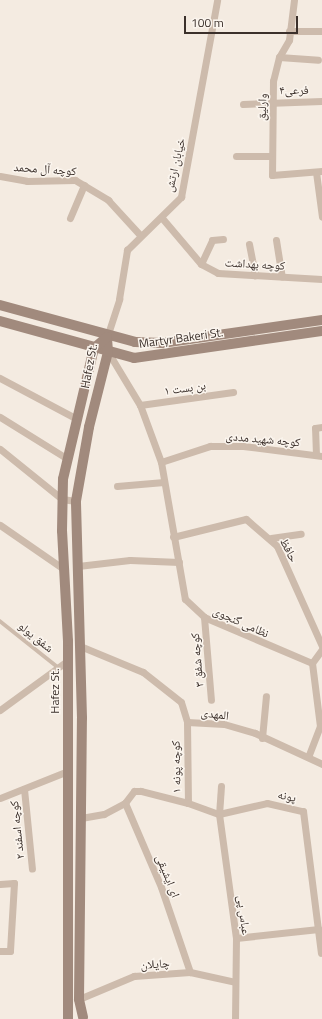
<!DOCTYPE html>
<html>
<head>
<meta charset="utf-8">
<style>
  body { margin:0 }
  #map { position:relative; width:322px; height:1019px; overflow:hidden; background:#f4ebe1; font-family:"Titillium Web","Noto Naskh Arabic",sans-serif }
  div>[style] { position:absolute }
  .service>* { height:3.5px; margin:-1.75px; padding:0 1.75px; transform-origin:1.75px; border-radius:1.75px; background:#cdbbac }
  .minor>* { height:7px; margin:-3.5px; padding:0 3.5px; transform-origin:3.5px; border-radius:3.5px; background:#cdbbac }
  .secondary>* { height:10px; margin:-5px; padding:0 5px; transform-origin:5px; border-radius:5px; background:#a18a7d }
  span { translate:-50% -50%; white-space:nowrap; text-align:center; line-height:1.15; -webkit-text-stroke:3px #fbf5ee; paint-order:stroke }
  .street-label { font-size:12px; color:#3b302b }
  .scale { position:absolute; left:184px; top:16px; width:114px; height:18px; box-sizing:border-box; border:2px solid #3b302b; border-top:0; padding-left:5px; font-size:12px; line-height:14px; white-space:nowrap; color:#3b302b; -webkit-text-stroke:3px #fbf5ee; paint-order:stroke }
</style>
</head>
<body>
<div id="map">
  <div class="service">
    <div style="left:0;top:621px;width:75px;rotate:38.5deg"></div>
  </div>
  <div class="minor">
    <div style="left:294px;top:0;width:40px;rotate:97.1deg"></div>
    <div style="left:289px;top:40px;width:20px;rotate:120deg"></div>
    <div style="left:279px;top:57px;width:25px;rotate:104deg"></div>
    <div style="left:273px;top:81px;width:94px;rotate:90.6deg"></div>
    <div style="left:272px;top:175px;width:50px;rotate:-4.6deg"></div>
    <div style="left:289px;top:31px;width:33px"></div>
    <div style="left:279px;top:57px;width:39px;rotate:4deg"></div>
    <div style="left:243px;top:104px;width:79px;rotate:-2.2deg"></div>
    <div style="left:236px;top:156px;width:33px"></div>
    <div style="left:316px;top:172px;width:45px;rotate:82.4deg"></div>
    <div style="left:0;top:176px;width:27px;rotate:10deg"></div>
    <div style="left:27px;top:181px;width:48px;rotate:-1.2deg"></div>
    <div style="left:75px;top:180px;width:39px;rotate:31deg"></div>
    <div style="left:108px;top:200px;width:47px;rotate:47.6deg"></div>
    <div style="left:70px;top:218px;width:36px;rotate:-67deg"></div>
    <div style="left:162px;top:218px;width:60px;rotate:49.7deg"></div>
    <div style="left:201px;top:264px;width:19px;rotate:28deg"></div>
    <div style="left:218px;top:273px;width:104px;rotate:3.3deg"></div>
    <div style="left:276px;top:240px;width:37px;rotate:81deg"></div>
    <div style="left:249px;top:244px;width:32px;rotate:79deg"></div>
    <div style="left:201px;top:264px;width:26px;rotate:-65deg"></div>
    <div style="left:212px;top:240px;width:11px;rotate:-5deg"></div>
    <div style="left:107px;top:337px;width:40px;rotate:-72deg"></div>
    <div style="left:119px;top:299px;width:50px;rotate:-80.7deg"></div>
    <div style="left:127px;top:250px;width:76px;rotate:-44.5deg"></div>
    <div style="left:181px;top:197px;width:200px;rotate:-79.6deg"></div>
    <div style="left:108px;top:352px;width:62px;rotate:58.9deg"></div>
    <div style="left:140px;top:405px;width:61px;rotate:69.8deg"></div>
    <div style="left:161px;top:462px;width:52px;rotate:-18.1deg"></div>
    <div style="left:210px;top:446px;width:33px"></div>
    <div style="left:243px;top:446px;width:80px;rotate:7.2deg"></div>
    <div style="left:0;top:378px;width:87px;rotate:28deg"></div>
    <div style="left:140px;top:405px;width:94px;rotate:-8deg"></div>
    <div style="left:0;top:417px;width:78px;rotate:31.8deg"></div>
    <div style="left:0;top:449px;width:80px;rotate:38.9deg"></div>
    <div style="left:62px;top:499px;width:14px;rotate:8deg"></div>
    <div style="left:316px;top:455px;width:27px;rotate:-92deg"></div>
    <div style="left:315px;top:428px;width:7px;rotate:-8deg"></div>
    <div style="left:161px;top:462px;width:139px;rotate:80.1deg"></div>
    <div style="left:185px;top:599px;width:26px;rotate:43deg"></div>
    <div style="left:204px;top:617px;width:117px;rotate:23.1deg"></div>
    <div style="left:312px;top:663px;width:64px;rotate:82.8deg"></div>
    <div style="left:320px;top:726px;width:33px;rotate:111deg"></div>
    <div style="left:117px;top:486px;width:47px;rotate:-4.9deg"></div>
    <div style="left:0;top:525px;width:79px;rotate:34.7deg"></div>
    <div style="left:173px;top:537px;width:75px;rotate:-13.9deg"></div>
    <div style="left:246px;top:519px;width:41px;rotate:41.1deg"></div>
    <div style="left:277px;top:546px;width:110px;rotate:65.8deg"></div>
    <div style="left:271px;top:538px;width:30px;rotate:-8deg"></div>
    <div style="left:78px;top:566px;width:52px;rotate:-6.6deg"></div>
    <div style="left:130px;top:560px;width:49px;rotate:2.3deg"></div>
    <div style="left:204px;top:617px;width:83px;rotate:85.2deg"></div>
    <div style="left:80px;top:646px;width:68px;rotate:22.4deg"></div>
    <div style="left:143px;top:672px;width:48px;rotate:38.3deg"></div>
    <div style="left:181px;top:702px;width:21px;rotate:73deg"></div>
    <div style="left:187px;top:722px;width:81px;rotate:89.3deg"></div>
    <div style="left:188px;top:803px;width:49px;rotate:-165.7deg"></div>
    <div style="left:141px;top:791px;width:7px;rotate:180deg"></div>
    <div style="left:134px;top:791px;width:15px;rotate:127deg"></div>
    <div style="left:125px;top:803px;width:91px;rotate:66.8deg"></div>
    <div style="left:161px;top:887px;width:90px;rotate:71.2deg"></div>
    <div style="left:312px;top:663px;width:17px;rotate:-54deg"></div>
    <div style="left:0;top:710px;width:83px;rotate:-36.2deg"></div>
    <div style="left:187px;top:722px;width:37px;rotate:3deg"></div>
    <div style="left:224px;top:724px;width:32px;rotate:16deg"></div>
    <div style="left:255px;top:733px;width:74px;rotate:24.8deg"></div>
    <div style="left:262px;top:738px;width:42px;rotate:-84.6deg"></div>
    <div style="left:221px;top:786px;width:28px;rotate:94deg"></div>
    <div style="left:219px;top:814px;width:125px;rotate:82.2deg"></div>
    <div style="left:236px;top:938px;width:81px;rotate:90.7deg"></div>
    <div style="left:24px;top:789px;width:80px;rotate:84.3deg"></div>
    <div style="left:0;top:798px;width:73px;rotate:-21.7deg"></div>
    <div style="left:188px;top:803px;width:33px;rotate:20deg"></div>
    <div style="left:219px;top:814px;width:49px;rotate:-12.9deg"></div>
    <div style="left:267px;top:803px;width:37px;rotate:13deg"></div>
    <div style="left:303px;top:811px;width:143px;rotate:82.8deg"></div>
    <div style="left:81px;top:818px;width:23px;rotate:-10deg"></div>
    <div style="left:104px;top:814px;width:24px;rotate:-28deg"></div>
    <div style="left:0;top:884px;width:14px;rotate:-4deg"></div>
    <div style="left:14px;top:883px;width:68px;rotate:93.4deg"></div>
    <div style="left:10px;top:951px;width:10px;rotate:180deg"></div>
    <div style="left:236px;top:938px;width:83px;rotate:-6.2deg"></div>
    <div style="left:79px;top:999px;width:60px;rotate:-22.7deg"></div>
    <div style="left:134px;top:976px;width:56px;rotate:-4.1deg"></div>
    <div style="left:190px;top:972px;width:46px;rotate:12.5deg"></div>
  </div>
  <div class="secondary">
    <div style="left:0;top:305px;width:140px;rotate:15.3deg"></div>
    <div style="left:135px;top:342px;width:27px;rotate:2deg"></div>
    <div style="left:162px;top:343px;width:162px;rotate:-8.2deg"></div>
    <div style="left:0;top:321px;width:139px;rotate:15.4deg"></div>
    <div style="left:134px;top:358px;width:190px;rotate:-8.2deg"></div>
    <div style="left:83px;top:1017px;width:18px;rotate:-103deg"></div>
    <div style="left:79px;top:999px;width:281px;rotate:-89.4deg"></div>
    <div style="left:82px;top:718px;width:217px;rotate:-91.6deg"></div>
    <div style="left:76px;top:501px;width:75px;rotate:-80deg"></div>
    <div style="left:89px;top:427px;width:77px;rotate:-75.8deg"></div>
    <div style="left:108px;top:352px;width:15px;rotate:-94deg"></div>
    <div style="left:68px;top:1019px;width:378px;rotate:-90deg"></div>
    <div style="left:68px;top:641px;width:110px;rotate:-93.1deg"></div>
    <div style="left:62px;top:531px;width:52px;rotate:-88.9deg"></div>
    <div style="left:63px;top:479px;width:135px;rotate:-76.7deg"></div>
    <div style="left:94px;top:348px;width:17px;rotate:-40deg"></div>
  </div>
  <div class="street-label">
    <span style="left:294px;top:90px;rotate:-1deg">فرعی۴</span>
    <span style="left:262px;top:107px;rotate:-88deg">وارلیق</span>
    <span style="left:175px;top:165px;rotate:-77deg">خیابان ارتش</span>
    <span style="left:45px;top:169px;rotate:4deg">کوچه آل محمد</span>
    <span style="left:255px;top:264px;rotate:3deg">کوچه بهداشت</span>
    <span style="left:181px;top:338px;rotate:-8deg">Martyr Bakeri St.</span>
    <span style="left:89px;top:366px;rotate:-79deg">Hafez St.</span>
    <span style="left:185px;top:388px;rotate:-8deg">بن بست ۱</span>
    <span style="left:263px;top:439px;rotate:5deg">کوچه شهید مددی</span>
    <span style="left:289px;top:550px;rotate:63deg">حافظ</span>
    <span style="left:241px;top:622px;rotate:24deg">نظامی گنجوی</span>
    <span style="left:36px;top:637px;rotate:39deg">شفق یولو</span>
    <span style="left:197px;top:660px;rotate:-95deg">کوچه شفق ۳</span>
    <span style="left:55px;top:691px;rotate:-90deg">Hafez St.</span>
    <span style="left:215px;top:714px;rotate:7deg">المهدی</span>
    <span style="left:176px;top:767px;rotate:-91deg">کوچه پونه ۱</span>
    <span style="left:287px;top:796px;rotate:12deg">پونه</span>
    <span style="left:17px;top:830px;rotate:-96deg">کوچه اسفند ۲</span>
    <span style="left:168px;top:876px;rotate:68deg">ای ایشیقی</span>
    <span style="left:244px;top:915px;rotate:83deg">عباس پی</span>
    <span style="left:155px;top:964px;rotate:-4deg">چایلان</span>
  </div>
  <div class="scale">100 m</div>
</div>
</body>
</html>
